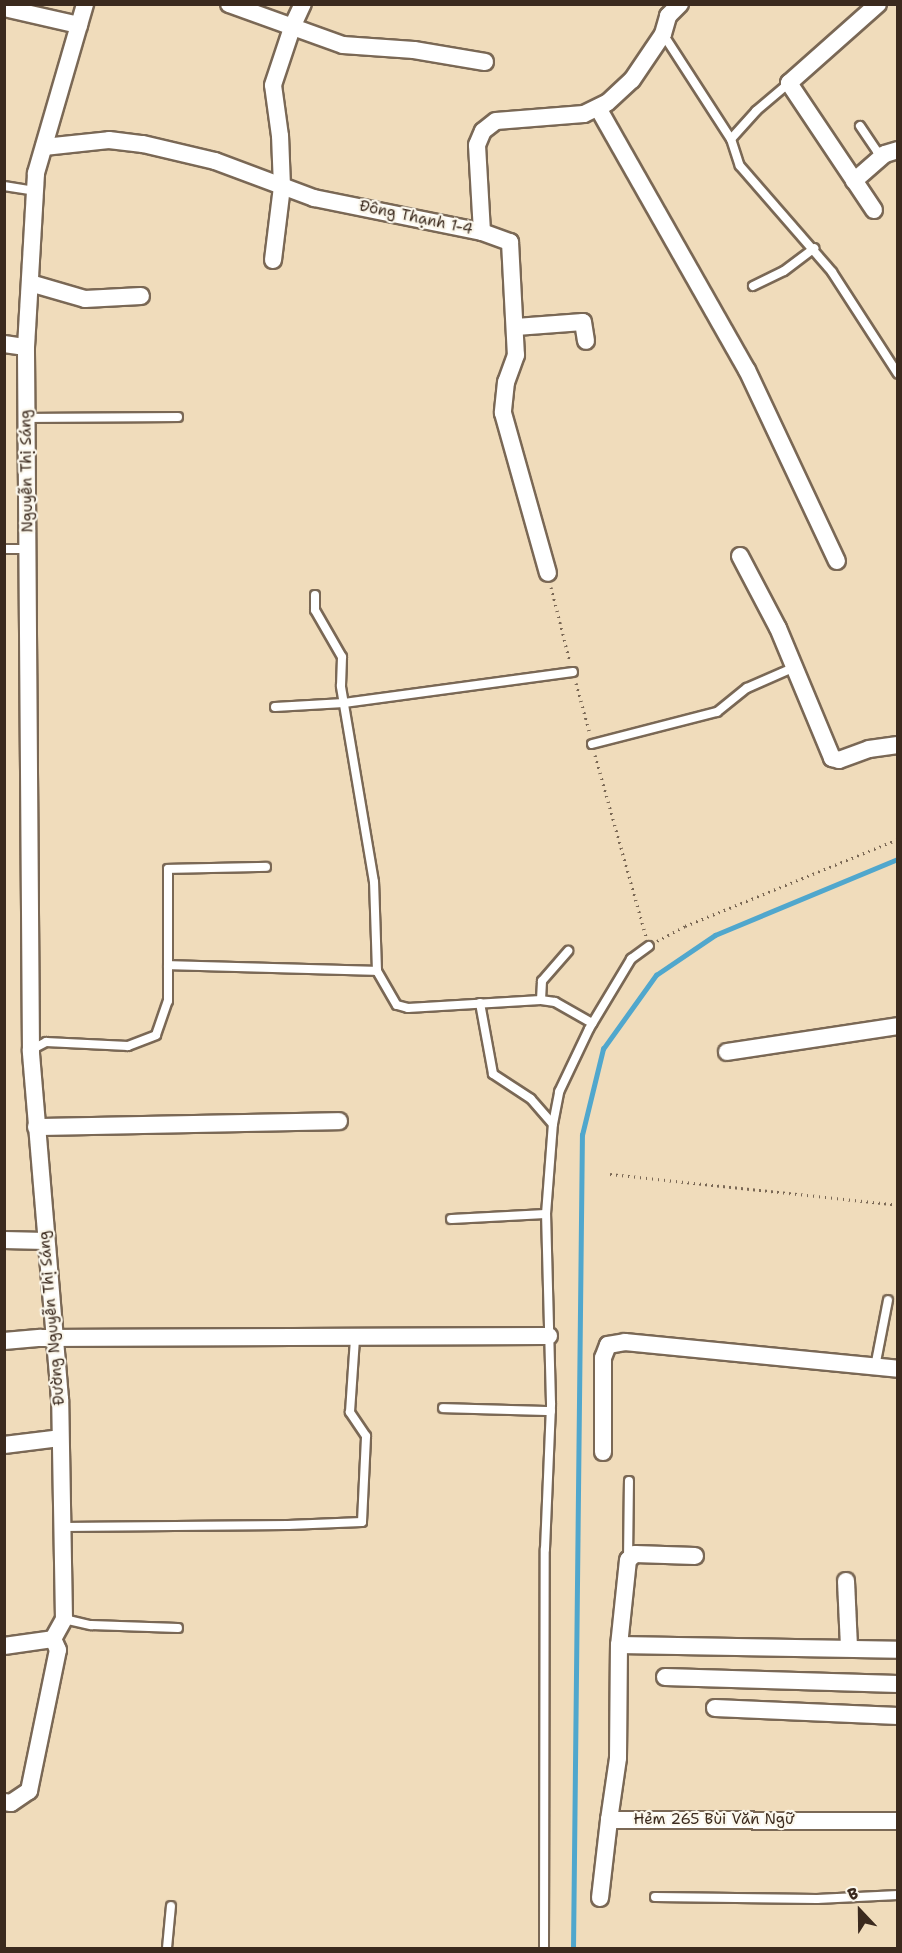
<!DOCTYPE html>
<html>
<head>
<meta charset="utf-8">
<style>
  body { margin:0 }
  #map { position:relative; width:902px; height:1953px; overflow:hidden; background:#f0dcbb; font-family:"Shantell Sans",sans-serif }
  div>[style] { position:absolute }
  .stream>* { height:4.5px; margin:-2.25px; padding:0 2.25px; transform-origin:2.25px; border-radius:2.25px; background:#50a7cd }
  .path>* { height:3px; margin-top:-1.5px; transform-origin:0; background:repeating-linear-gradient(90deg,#7a6855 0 1.5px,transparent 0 6px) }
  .roads { filter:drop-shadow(2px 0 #7a6855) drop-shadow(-2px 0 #7a6855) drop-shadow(0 2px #7a6855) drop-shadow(0 -2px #7a6855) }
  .service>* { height:8px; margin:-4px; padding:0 4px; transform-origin:4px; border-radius:4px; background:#fff }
  .minor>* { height:16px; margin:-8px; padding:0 8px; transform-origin:8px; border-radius:8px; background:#fff }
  span { translate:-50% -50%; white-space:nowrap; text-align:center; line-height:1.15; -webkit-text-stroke:4.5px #fbf7ec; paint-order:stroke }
  .street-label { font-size:15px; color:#3b2a1e }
  .frame { position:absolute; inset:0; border:6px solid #3b2a1e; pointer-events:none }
  .north { position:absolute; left:830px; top:1881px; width:60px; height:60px; -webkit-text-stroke:4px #fbf7ec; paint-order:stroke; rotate:338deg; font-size:16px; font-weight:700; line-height:24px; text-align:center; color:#3b2a1e }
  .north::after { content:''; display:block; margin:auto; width:21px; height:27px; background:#3b2a1e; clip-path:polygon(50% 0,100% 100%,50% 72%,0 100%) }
</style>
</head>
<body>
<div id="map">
  <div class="stream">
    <div style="left:573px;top:1948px;width:813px;rotate:-89.37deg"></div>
    <div style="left:582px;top:1135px;width:89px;rotate:-76.3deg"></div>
    <div style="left:603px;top:1049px;width:91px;rotate:-54.4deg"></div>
    <div style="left:656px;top:975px;width:71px;rotate:-34.1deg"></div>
    <div style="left:715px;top:935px;width:198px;rotate:-22.6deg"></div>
  </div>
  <div class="path">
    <div style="left:551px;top:587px;width:77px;rotate:75.8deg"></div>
    <div style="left:576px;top:683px;width:53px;rotate:74.6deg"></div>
    <div style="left:595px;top:755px;width:188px;rotate:74.3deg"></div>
    <div style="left:657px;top:941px;width:32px;rotate:-28deg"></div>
    <div style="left:685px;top:926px;width:230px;rotate:-22.2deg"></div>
    <div style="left:610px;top:1174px;width:290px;rotate:6.1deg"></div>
  </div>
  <div class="roads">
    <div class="service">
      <div style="left:663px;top:34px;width:125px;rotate:57.1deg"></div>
      <div style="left:731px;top:139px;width:28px;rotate:72deg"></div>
      <div style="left:740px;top:166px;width:140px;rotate:49deg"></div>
      <div style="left:832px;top:272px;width:121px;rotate:57.1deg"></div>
      <div style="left:860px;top:126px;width:30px;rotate:56deg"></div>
      <div style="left:877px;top:151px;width:9px;rotate:21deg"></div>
      <div style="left:731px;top:139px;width:38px;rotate:-48deg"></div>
      <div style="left:756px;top:111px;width:43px;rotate:-40.3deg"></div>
      <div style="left:4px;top:186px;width:31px;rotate:9deg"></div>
      <div style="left:753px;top:286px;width:34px;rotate:-26deg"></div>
      <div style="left:784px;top:271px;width:38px;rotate:-37deg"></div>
      <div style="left:26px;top:418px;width:152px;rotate:-0.4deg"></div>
      <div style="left:4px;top:549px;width:24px"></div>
      <div style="left:275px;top:707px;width:69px;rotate:-3.3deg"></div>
      <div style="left:344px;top:703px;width:231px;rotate:-7.7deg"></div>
      <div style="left:592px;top:744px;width:129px;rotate:-14.4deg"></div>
      <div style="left:717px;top:712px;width:38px;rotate:-39deg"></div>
      <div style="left:747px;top:688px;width:52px;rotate:-23.6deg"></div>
      <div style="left:168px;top:965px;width:209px;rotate:1.6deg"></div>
      <div style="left:377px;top:971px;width:89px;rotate:-91.9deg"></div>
      <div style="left:374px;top:882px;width:199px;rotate:-99.6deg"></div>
      <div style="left:341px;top:686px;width:29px;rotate:-88deg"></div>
      <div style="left:342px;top:657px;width:54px;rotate:-119.9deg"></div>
      <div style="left:315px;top:610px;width:15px;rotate:-90deg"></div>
      <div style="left:377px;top:971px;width:39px;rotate:60deg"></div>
      <div style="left:397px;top:1005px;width:11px;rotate:15deg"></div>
      <div style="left:408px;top:1008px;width:133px;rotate:-3.4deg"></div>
      <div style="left:541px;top:1000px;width:14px;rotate:8deg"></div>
      <div style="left:555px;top:1002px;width:43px;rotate:29.6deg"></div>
      <div style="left:541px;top:1000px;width:19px;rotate:-87deg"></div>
      <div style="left:542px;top:981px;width:40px;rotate:-49deg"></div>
      <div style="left:480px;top:1003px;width:72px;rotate:79.6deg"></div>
      <div style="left:493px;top:1074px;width:45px;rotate:33.3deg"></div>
      <div style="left:531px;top:1099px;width:33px;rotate:49deg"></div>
      <div style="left:31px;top:1050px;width:17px;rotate:-28deg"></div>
      <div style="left:46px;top:1042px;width:82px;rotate:2.8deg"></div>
      <div style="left:128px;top:1046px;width:30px;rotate:-21deg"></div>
      <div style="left:156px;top:1035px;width:36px;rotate:-71deg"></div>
      <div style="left:168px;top:1001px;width:132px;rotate:-90deg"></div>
      <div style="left:168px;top:869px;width:98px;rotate:-1.2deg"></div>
      <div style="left:451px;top:1219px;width:95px;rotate:-3deg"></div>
      <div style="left:875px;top:1367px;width:68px;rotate:-79deg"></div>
      <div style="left:443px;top:1408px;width:108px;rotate:1.6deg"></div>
      <div style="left:62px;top:1527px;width:226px;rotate:-0.5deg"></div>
      <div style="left:288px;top:1525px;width:74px;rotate:-2.3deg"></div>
      <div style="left:362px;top:1522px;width:86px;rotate:-87.3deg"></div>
      <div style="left:366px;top:1436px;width:29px;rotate:-124deg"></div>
      <div style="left:350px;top:1412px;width:74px;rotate:-86.1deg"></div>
      <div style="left:628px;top:1560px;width:79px;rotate:-89.3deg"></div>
      <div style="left:64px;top:1619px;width:28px;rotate:13deg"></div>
      <div style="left:91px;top:1625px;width:87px;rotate:2deg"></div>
      <div style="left:655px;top:1897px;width:162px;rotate:0.7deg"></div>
      <div style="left:817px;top:1899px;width:81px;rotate:-2.8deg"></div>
      <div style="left:167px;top:1948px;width:42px;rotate:-84.6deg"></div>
      <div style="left:544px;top:1948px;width:399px;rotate:-89.9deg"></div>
      <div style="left:545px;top:1549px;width:146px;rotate:-87.6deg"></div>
      <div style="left:551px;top:1403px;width:189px;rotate:-91.5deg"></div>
      <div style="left:546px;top:1214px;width:90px;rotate:-85.6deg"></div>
      <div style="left:553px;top:1124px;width:33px;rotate:-79deg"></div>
      <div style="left:559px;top:1092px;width:70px;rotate:-64.5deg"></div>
      <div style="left:589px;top:1029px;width:82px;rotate:-59deg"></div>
      <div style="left:631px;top:959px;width:22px;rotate:-36deg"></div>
    </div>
    <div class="minor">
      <div style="left:229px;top:4px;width:121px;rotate:19.8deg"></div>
      <div style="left:343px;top:45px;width:71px;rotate:4deg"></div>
      <div style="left:414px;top:50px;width:72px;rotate:9.6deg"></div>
      <div style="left:4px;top:8px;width:77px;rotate:12.8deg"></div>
      <div style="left:598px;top:108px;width:301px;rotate:60.4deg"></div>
      <div style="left:747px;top:370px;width:211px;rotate:64.8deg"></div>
      <div style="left:44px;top:147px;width:65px;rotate:-6.1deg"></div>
      <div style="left:109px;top:140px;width:34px;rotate:7deg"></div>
      <div style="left:143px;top:144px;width:74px;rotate:13.3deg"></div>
      <div style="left:215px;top:161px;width:106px;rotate:20.5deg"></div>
      <div style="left:314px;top:198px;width:171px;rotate:11.4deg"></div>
      <div style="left:482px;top:232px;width:87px;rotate:-93.3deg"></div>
      <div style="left:477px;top:145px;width:15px;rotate:-67deg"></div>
      <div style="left:483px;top:131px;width:16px;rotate:-38deg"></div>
      <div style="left:496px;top:121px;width:88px;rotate:-4.5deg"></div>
      <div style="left:584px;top:114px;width:25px;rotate:-26deg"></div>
      <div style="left:607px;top:103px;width:34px;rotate:-43deg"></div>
      <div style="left:632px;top:80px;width:55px;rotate:-56deg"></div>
      <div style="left:663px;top:34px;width:19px;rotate:-74deg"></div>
      <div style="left:668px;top:16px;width:17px;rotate:-45deg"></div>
      <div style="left:854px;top:181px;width:41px;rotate:-41.1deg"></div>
      <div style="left:885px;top:154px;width:14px;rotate:-17deg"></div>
      <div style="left:874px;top:210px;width:153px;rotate:-123.8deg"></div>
      <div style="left:789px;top:83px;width:119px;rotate:-41.6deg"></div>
      <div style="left:482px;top:232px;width:30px;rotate:20deg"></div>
      <div style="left:510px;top:242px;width:113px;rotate:87deg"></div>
      <div style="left:516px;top:355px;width:29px;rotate:110deg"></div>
      <div style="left:506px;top:382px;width:31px;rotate:96deg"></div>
      <div style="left:503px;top:413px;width:166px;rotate:74.3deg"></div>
      <div style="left:273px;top:260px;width:74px;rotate:-83deg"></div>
      <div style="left:282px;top:187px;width:51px;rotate:-92.2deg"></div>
      <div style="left:280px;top:136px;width:51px;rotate:-97.8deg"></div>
      <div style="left:273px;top:85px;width:63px;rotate:-71.6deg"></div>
      <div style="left:293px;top:25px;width:23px;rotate:-65deg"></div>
      <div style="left:30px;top:283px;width:57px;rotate:16.2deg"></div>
      <div style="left:85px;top:299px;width:56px;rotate:-3.1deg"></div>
      <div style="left:516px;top:327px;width:67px;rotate:-4.3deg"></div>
      <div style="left:583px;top:322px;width:19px;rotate:81deg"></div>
      <div style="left:4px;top:344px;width:22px;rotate:8deg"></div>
      <div style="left:740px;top:556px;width:81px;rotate:62.2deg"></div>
      <div style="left:778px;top:628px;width:141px;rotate:67.4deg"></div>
      <div style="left:832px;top:758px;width:7px;rotate:16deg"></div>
      <div style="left:839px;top:760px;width:32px;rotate:-20deg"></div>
      <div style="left:869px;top:749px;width:29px;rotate:-8deg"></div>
      <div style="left:727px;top:1052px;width:173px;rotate:-8.6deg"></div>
      <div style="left:36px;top:1127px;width:303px;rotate:-1.1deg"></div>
      <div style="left:4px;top:1240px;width:42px;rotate:1.4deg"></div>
      <div style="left:4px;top:1341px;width:37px;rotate:-5deg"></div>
      <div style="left:41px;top:1338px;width:508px;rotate:-0.23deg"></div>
      <div style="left:4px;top:1445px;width:56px;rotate:-7.1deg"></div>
      <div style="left:603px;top:1452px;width:94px;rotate:-90deg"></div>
      <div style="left:603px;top:1358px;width:14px;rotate:-69deg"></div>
      <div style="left:608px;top:1345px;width:17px;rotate:-10deg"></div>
      <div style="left:625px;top:1342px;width:274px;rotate:5.6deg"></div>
      <div style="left:695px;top:1556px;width:60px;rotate:-178.1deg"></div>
      <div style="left:635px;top:1554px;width:9px;rotate:139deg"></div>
      <div style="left:628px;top:1560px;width:85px;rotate:96deg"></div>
      <div style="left:619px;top:1645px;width:279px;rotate:1deg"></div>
      <div style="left:846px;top:1581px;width:67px;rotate:87.4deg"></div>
      <div style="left:4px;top:1646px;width:49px;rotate:-8.1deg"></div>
      <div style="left:53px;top:1639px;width:23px;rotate:-61deg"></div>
      <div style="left:64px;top:1619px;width:220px;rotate:-91deg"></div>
      <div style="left:60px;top:1399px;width:349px;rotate:-94.8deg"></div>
      <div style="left:31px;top:1051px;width:704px;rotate:-90.41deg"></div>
      <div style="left:26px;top:347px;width:174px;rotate:-86.7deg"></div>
      <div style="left:36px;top:173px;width:176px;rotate:-73.8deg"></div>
      <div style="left:665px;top:1677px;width:233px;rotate:1.7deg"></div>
      <div style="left:715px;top:1708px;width:183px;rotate:2.5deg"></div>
      <div style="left:4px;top:1802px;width:7px;rotate:8deg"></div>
      <div style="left:11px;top:1803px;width:22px;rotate:-34deg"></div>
      <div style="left:29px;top:1791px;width:144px;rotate:-78.4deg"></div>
      <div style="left:58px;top:1650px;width:12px;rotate:-114deg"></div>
      <div style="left:609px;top:1820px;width:63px;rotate:-81.7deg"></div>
      <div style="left:618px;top:1758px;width:113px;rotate:-89.5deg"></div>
      <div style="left:600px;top:1898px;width:79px;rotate:-83.4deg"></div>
      <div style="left:609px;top:1820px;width:289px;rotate:0.2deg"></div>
    </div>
  </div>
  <div class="street-label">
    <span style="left:416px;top:218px;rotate:12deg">Đông Thạnh 1-4</span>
    <span style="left:27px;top:471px;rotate:-91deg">Nguyễn Thị Sáng</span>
    <span style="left:52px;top:1318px;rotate:-95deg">Đường Nguyễn Thị Sáng</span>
    <span style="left:714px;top:1820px">Hẻm 265 Bùi Văn Ngữ</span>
  </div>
  <div class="frame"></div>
  <div class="north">B</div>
</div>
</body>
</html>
